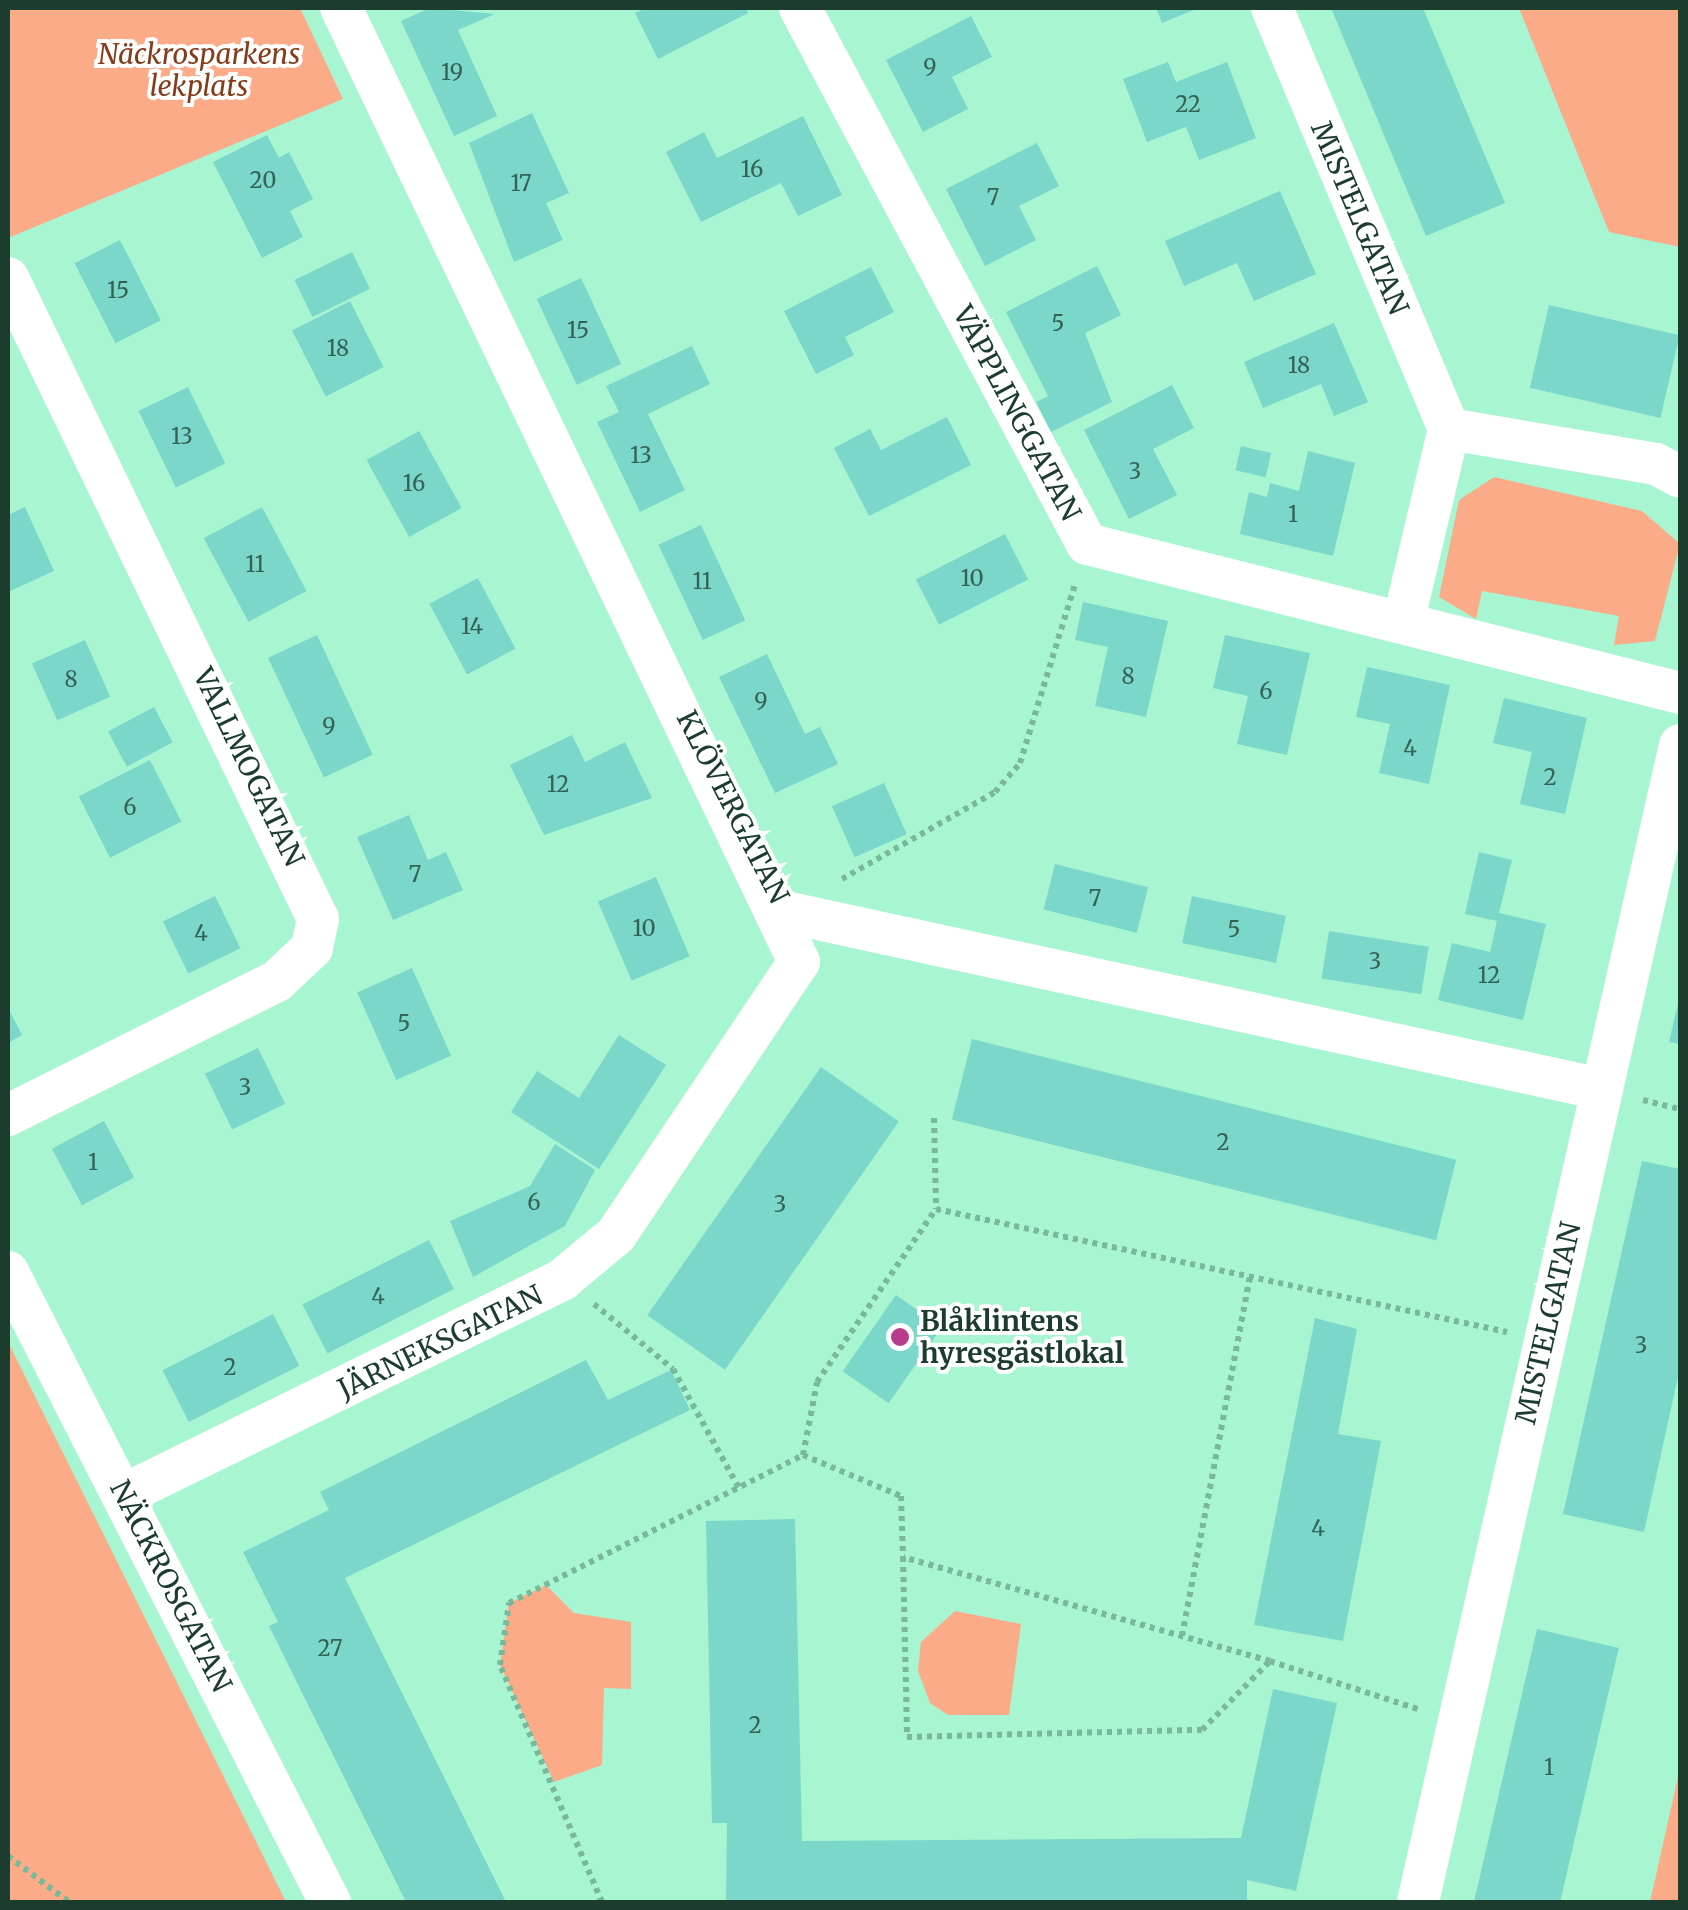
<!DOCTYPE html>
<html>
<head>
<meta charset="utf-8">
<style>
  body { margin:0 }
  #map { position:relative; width:1688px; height:1910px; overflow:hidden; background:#a8f5d1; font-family:Merriweather,serif }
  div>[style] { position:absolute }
  .green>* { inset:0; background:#fcab89 }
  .building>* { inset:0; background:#7bd7ca; transform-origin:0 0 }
  .path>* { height:6px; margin-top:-3px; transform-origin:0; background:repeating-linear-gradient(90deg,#7ab89b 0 5px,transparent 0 10px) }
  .minor>* { height:42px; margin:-21px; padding:0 21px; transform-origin:21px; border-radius:21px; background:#fff }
  .dots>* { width:28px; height:28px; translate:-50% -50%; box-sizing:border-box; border:5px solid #fff; border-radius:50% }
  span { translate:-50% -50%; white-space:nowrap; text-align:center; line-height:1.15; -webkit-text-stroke:8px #fff; paint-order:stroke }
  .number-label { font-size:22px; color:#346355 }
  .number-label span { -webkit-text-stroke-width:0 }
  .park-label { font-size:28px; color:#843d1b; font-style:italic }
  .street-label { font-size:28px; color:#1c3c2e }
  .poi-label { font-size:28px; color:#1c3c2e; font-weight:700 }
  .left { translate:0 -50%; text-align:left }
  .frame { position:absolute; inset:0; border:10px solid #1c3c2e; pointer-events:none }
</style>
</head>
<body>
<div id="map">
  <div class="green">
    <div style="clip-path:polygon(8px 8px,300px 8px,343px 99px,8px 238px)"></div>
    <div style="clip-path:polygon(1519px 8px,1680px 8px,1680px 247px,1609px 232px)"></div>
    <div style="clip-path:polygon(1494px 477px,1642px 511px,1680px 544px,1655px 641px,1614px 645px,1619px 616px,1482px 591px,1476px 619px,1439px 597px,1459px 500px)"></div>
    <div style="clip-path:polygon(8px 1341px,14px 1354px,286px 1902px,8px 1902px)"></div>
    <div style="clip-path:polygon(546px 1585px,574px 1613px,631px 1622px,631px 1689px,604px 1688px,602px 1765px,554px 1782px,500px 1665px,509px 1603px)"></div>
    <div style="clip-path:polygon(955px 1611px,1021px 1624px,1009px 1715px,948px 1715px,930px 1703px,918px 1671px,921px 1642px)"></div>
    <div style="clip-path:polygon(1680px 1768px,1680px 1902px,1650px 1902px)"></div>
  </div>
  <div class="building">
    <div style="clip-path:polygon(430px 8px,495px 14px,458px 30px,497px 116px,454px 136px,401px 21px)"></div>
    <div style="clip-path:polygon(646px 8px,746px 8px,748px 13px,658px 59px,635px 13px)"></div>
    <div style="clip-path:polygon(1156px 8px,1199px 8px,1162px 23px)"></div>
    <div style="clip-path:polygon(1331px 8px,1423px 8px,1505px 203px,1426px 236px)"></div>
    <div style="clip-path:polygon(971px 16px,992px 57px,952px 77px,968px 109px,923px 132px,886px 60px)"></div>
    <div style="clip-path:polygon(1168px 62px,1176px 82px,1227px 62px,1256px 138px,1199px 160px,1186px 127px,1147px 142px,1123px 79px)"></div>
    <div style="clip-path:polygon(532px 113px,569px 193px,546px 203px,563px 240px,514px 262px,469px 143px)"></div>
    <div style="clip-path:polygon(803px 116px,842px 195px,798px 216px,781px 183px,701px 222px,666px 152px,704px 132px,717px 158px)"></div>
    <div style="clip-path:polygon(267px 135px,279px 158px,289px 152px,313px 199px,290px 211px,303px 237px,262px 258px,213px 162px)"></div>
    <div style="clip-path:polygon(1037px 143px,1059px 186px,1019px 206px,1036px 240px,985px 266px,946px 189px)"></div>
    <div style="clip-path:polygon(1280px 191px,1316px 274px,1254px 301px,1237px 263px,1184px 286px,1165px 241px)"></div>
    <div style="left:120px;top:240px;width:90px;height:51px;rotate:63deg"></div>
    <div style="left:352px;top:252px;width:41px;height:64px;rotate:64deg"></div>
    <div style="clip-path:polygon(1097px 266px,1121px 315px,1085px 333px,1112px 402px,1051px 432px,1036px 402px,1048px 396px,1006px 312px)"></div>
    <div style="clip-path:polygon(871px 267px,894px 312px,845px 337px,854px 355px,816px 374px,784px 311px)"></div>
    <div style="left:581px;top:278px;width:95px;height:49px;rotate:65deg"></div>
    <div style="left:350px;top:301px;width:74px;height:65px;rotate:63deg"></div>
    <div style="left:1549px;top:305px;width:134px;height:85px;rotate:13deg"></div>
    <div style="clip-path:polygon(1334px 323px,1368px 402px,1334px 416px,1321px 384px,1263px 408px,1244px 362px)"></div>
    <div style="clip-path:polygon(692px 346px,710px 384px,648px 414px,685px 490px,640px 512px,597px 422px,619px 412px,606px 386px)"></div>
    <div style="clip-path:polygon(1172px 385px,1194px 428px,1153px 449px,1177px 495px,1129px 519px,1084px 430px)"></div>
    <div style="left:188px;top:387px;width:85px;height:55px;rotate:64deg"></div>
    <div style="clip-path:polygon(947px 417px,971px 465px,869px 516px,834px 448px,870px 429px,881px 450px)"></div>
    <div style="left:419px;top:431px;width:88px;height:60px;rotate:61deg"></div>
    <div style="left:1241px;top:446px;width:31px;height:25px;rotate:13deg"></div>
    <div style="clip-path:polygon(1308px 451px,1355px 463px,1333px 556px,1240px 534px,1249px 492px,1267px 497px,1270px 483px,1299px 491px)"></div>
    <div style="clip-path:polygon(25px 507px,54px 571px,8px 592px,8px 515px)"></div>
    <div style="left:262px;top:507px;width:95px;height:66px;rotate:62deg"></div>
    <div style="left:701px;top:525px;width:105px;height:47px;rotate:65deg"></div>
    <div style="left:1005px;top:534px;width:51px;height:100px;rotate:63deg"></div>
    <div style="left:478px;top:578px;width:80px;height:55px;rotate:62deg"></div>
    <div style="clip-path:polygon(1083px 602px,1168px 621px,1146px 717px,1095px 706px,1108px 647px,1075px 640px)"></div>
    <div style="left:317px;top:635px;width:132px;height:54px;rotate:65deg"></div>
    <div style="clip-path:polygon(1225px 635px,1310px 653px,1287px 755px,1237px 744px,1248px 696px,1213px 688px)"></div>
    <div style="left:85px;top:640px;width:62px;height:58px;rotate:66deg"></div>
    <div style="clip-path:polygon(767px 654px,805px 734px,820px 727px,838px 764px,775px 793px,719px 677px)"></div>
    <div style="clip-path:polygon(1367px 667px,1450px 685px,1429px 784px,1379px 773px,1390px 724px,1356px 717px)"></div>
    <div style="clip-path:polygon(1504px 698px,1587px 718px,1565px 814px,1520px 804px,1532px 752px,1493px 743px)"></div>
    <div style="left:154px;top:707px;width:40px;height:52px;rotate:62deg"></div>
    <div style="clip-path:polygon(572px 735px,585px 762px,625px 742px,652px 798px,544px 835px,510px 765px)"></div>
    <div style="left:150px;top:760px;width:69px;height:80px;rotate:63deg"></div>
    <div style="left:884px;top:783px;width:56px;height:57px;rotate:66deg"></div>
    <div style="clip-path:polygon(409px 815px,428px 860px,446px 852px,463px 890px,393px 920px,357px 837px)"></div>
    <div style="clip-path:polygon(1479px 852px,1512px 860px,1499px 913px,1546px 924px,1523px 1020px,1438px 1000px,1452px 943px,1490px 952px,1497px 921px,1465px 914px)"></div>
    <div style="left:1055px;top:864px;width:96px;height:47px;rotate:14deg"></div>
    <div style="left:656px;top:877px;width:86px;height:63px;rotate:67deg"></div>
    <div style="left:215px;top:896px;width:58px;height:58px;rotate:64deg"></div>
    <div style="left:1192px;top:896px;width:96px;height:48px;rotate:12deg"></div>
    <div style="left:1329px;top:931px;width:101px;height:48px;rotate:9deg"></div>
    <div style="left:412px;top:968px;width:96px;height:60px;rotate:66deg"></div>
    <div style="clip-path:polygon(1679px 999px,1680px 999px,1680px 1044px,1669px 1042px)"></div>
    <div style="clip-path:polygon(8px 1008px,22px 1035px,8px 1043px)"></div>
    <div style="clip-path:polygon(619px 1035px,666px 1065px,599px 1169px,511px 1112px,537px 1071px,579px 1098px)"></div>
    <div style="left:972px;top:1039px;width:499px;height:83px;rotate:14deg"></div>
    <div style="left:258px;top:1048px;width:62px;height:59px;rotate:64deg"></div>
    <div style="left:821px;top:1067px;width:95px;height:303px;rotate:35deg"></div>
    <div style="left:104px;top:1121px;width:64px;height:59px;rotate:62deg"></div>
    <div style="clip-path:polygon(555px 1144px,595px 1170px,565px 1226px,473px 1277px,450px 1221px,530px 1186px)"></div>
    <div style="clip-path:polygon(1642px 1161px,1680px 1169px,1680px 1367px,1644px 1532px,1563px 1514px)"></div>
    <div style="left:429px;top:1240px;width:55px;height:142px;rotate:63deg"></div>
    <div style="left:896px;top:1295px;width:56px;height:93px;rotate:35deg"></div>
    <div style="left:273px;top:1314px;width:58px;height:124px;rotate:63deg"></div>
    <div style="clip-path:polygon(1315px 1318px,1357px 1329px,1338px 1434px,1381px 1441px,1343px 1641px,1254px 1625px)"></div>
    <div style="clip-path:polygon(586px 1360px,608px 1400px,671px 1370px,690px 1410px,345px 1578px,506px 1902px,406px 1902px,269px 1626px,278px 1622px,243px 1552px,329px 1510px,320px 1492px)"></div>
    <div style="clip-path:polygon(795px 1519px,802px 1841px,1241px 1838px,1273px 1689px,1337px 1703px,1296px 1891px,1247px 1880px,1247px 1902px,726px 1902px,727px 1823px,712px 1823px,706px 1521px)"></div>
    <div style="left:1537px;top:1629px;width:84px;height:280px;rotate:13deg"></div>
  </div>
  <div class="path">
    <div style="left:842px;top:879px;width:176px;rotate:-29.6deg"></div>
    <div style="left:995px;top:792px;width:38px;rotate:-49deg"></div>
    <div style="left:1020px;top:763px;width:187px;rotate:-72.9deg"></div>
    <div style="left:1643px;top:1100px;width:38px;rotate:14deg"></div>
    <div style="left:934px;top:1118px;width:91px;rotate:88.7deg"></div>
    <div style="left:594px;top:1304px;width:102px;rotate:39.4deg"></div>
    <div style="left:673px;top:1369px;width:136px;rotate:61deg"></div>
    <div style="left:803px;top:1455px;width:74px;rotate:-79.1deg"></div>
    <div style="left:817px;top:1382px;width:210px;rotate:-55.5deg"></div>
    <div style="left:936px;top:1209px;width:584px;rotate:12.16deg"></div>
    <div style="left:1182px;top:1636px;width:366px;rotate:-79.3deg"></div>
    <div style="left:1270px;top:1661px;width:159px;rotate:18deg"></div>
    <div style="left:8px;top:1856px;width:76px;rotate:37deg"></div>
    <div style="left:602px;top:1902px;width:258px;rotate:-113.3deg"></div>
    <div style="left:500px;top:1665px;width:63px;rotate:-81.7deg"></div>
    <div style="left:509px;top:1603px;width:329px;rotate:-26.7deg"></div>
    <div style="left:803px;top:1455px;width:106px;rotate:22.7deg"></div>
    <div style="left:901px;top:1496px;width:61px;rotate:88.1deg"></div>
    <div style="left:903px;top:1557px;width:180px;rotate:88.7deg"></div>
    <div style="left:907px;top:1737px;width:295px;rotate:-1.4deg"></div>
    <div style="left:1202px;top:1730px;width:97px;rotate:-45.4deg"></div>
    <div style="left:1270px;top:1661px;width:381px;rotate:-164.2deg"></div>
  </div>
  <div class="minor">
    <div style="left:800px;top:8px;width:608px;rotate:61.83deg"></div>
    <div style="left:1087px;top:544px;width:611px;rotate:14.1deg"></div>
    <div style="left:1272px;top:8px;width:457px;rotate:67.2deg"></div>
    <div style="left:1449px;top:429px;width:210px;rotate:9.6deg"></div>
    <div style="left:1656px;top:464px;width:27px;rotate:28deg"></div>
    <div style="left:8px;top:278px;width:712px;rotate:64.19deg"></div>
    <div style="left:318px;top:919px;width:30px;rotate:102deg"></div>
    <div style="left:312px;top:948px;width:48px;rotate:136.7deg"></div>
    <div style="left:277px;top:981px;width:301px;rotate:153.5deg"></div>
    <div style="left:1404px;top:619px;width:195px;rotate:-76.7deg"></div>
    <div style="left:781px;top:911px;width:839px;rotate:12.25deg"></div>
    <div style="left:8px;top:1272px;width:708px;rotate:62.93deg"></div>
    <div style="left:125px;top:1494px;width:488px;rotate:-26.1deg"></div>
    <div style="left:563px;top:1279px;width:69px;rotate:-39.7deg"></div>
    <div style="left:616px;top:1235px;width:329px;rotate:-56.2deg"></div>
    <div style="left:799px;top:962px;width:1058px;rotate:-115.64deg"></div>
    <div style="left:1418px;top:1902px;width:1186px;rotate:-77.24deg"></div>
  </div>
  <div class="dots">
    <div style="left:900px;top:1337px;background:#b73c8d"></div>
  </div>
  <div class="number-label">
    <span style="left:930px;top:68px">9</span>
    <span style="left:452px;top:73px">19</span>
    <span style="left:1188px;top:105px">22</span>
    <span style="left:752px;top:170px">16</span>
    <span style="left:263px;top:181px">20</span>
    <span style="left:521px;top:184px">17</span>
    <span style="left:993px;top:198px">7</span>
    <span style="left:118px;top:291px">15</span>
    <span style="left:1058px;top:324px">5</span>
    <span style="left:578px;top:331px">15</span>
    <span style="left:338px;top:349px">18</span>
    <span style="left:1299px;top:366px">18</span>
    <span style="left:182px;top:437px">13</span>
    <span style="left:641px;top:456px">13</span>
    <span style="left:1135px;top:472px">3</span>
    <span style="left:414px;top:484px">16</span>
    <span style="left:1293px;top:515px">1</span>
    <span style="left:255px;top:565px">11</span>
    <span style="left:972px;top:579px">10</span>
    <span style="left:702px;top:582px">11</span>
    <span style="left:472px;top:627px">14</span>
    <span style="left:1128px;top:677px">8</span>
    <span style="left:71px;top:680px">8</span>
    <span style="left:1266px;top:692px">6</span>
    <span style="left:761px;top:702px">9</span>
    <span style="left:329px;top:727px">9</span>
    <span style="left:1410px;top:749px">4</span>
    <span style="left:1550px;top:778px">2</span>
    <span style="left:558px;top:785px">12</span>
    <span style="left:130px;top:808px">6</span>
    <span style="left:415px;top:875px">7</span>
    <span style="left:1095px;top:899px">7</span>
    <span style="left:644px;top:929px">10</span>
    <span style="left:1234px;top:930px">5</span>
    <span style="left:201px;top:934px">4</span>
    <span style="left:1375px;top:962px">3</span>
    <span style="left:1489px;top:976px">12</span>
    <span style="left:404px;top:1024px">5</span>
    <span style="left:245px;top:1088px">3</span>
    <span style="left:1223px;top:1143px">2</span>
    <span style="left:93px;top:1163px">1</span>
    <span style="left:534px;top:1203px">6</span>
    <span style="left:780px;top:1205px">3</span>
    <span style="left:378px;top:1297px">4</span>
    <span style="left:1641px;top:1346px">3</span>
    <span style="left:230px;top:1368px">2</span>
    <span style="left:1318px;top:1529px">4</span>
    <span style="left:330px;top:1649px">27</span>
    <span style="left:755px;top:1726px">2</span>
    <span style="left:1549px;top:1768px">1</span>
  </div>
  <div class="park-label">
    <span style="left:199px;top:70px">Näckrosparkens<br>lekplats</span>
  </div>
  <div class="street-label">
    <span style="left:1360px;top:218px;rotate:67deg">MISTELGATAN</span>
    <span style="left:1017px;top:413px;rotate:62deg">VÄPPLINGGATAN</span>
    <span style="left:249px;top:767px;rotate:64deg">VALLMOGATAN</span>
    <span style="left:733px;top:807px;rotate:63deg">KLÖVERGATAN</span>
    <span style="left:1548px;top:1323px;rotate:-77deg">MISTELGATAN</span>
    <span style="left:440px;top:1342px;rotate:-26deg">JÄRNEKSGATAN</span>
    <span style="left:171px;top:1586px;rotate:63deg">NÄCKROSGATAN</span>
  </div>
  <div class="poi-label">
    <span class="left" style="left:920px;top:1337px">Blåklintens<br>hyresgästlokal</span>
  </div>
  <div class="frame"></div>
</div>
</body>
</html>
